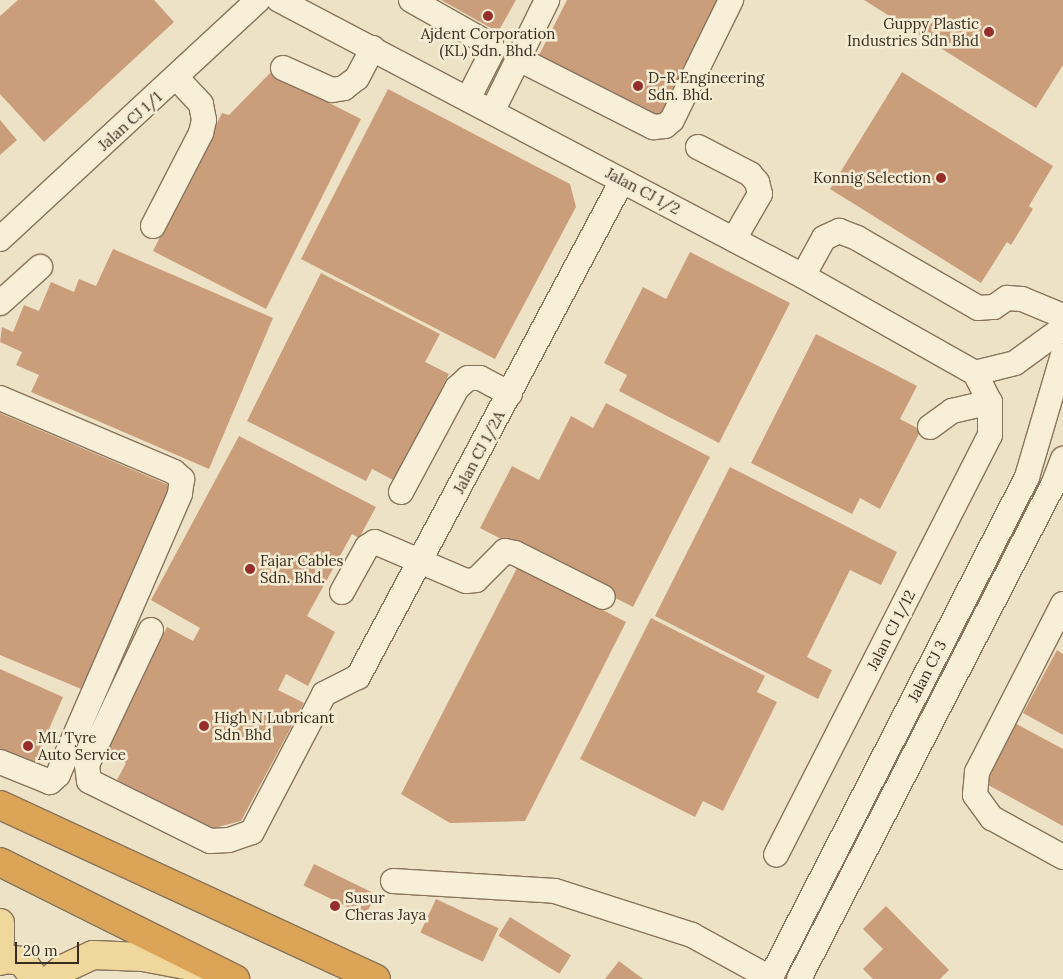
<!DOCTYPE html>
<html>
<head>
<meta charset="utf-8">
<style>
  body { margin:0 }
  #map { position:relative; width:1063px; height:979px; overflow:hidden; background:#ede2c5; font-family:Lora,serif }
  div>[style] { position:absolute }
  .building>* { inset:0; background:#cb9e7b; transform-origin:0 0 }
  .roads { filter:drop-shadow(1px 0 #88745b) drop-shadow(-1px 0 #88745b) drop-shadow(0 1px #88745b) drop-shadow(0 -1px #88745b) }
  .minor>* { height:24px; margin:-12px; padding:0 12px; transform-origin:12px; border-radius:12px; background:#f8efd8 }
  .major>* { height:28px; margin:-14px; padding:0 14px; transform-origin:14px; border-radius:14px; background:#f0d89d }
  .highway>* { height:28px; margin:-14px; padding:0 14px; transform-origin:14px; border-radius:14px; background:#dba457 }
  .dots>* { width:14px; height:14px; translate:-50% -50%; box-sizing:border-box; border:2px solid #f5ecd4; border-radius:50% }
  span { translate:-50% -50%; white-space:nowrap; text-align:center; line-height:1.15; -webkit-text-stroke:5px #f5ecd4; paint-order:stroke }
  .poi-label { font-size:15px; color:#382c1f }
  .right { translate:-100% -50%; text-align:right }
  .left { translate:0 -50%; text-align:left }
  .street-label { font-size:15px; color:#382c1f }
  .scale { position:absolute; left:15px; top:942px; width:64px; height:22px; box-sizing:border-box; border:2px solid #382c1f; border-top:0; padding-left:6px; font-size:15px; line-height:18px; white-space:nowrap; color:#382c1f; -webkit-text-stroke:4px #f5ecd4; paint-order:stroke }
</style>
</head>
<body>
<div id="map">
  <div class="building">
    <div style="clip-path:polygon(18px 0,154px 0,174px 22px,44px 142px,0 94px,0 16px)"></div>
    <div style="clip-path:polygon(441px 0,516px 0,498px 32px)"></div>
    <div style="clip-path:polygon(567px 0,720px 0,660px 117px,539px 55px)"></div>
    <div style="clip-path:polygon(864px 0,1063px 0,1063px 65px,1036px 108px)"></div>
    <div style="clip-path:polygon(902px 72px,1053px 166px,1029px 206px,1033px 209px,1011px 245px,1007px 242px,981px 283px,830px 189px)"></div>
    <div style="clip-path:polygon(270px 73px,361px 119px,266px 309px,153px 251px,222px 113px,229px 115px)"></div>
    <div style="clip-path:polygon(388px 89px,570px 184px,576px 207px,495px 359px,301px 259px)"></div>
    <div style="clip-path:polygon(0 120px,17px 140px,0 155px)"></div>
    <div style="clip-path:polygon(113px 249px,273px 318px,209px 469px,31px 392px,39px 375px,16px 365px,22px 352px,0 342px,2px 327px,13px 332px,24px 305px,39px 311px,51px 282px,74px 292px,79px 279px,96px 286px)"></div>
    <div style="clip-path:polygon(690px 252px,790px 303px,719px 443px,619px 391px,627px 375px,604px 363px,643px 287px,666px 299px)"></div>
    <div style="clip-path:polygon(321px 273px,440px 334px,425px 362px,449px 374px,395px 481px,372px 469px,366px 481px,247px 421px)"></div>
    <div style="clip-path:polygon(816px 334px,917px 386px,900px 419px,921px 430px,880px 509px,860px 498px,852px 514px,751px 463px)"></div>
    <div style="clip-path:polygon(606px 403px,710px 457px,633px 607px,480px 528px,512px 466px,539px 480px,571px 416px,593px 428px)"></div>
    <div style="clip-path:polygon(0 413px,171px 486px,86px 691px,0 655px)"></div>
    <div style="clip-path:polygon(239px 436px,376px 507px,359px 538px,352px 534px,307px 616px,335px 632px,308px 686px,286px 674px,278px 690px,304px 703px,241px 821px,206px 830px,117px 780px,126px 763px,103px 750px,167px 627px,193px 641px,200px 628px,151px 600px)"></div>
    <div style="clip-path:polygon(730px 467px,897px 552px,881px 585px,850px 570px,807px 657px,832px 670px,818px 699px,655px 616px)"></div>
    <div style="clip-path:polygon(518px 566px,626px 622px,525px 821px,450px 823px,401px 794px)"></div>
    <div style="clip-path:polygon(651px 618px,765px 676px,757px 692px,777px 702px,723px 811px,703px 801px,695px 817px,580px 759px)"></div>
    <div style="clip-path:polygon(1057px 650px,1063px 654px,1063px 735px,1023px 713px)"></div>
    <div style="clip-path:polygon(0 669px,63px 697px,32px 768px,0 754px)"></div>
    <div style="clip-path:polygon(1011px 721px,1063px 749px,1063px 826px,979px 780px)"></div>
    <div style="left:314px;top:864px;width:69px;height:24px;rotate:26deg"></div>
    <div style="left:436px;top:899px;width:69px;height:37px;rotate:25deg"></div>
    <div style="clip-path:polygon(886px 906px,949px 970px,940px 979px,873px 979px,863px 969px,883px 949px,863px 929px)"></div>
    <div style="left:510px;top:917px;width:72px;height:22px;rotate:32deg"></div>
    <div style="clip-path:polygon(619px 961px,643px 979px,605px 979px)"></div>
  </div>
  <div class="roads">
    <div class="minor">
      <div style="left:279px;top:0;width:592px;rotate:27.78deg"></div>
      <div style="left:803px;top:276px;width:197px;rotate:29.4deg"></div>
      <div style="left:975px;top:373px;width:33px;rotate:63deg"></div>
      <div style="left:990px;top:402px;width:33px;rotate:90deg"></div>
      <div style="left:990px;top:435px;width:471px;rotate:117deg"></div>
      <div style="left:411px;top:0;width:92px;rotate:29.4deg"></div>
      <div style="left:491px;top:45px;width:5px;rotate:68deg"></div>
      <div style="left:493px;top:50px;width:55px;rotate:117deg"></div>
      <div style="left:517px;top:58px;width:153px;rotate:26.9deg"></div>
      <div style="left:653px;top:127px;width:12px;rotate:-5deg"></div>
      <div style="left:665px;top:126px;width:9px;rotate:-41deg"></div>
      <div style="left:672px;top:120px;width:134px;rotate:-63.8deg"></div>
      <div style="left:283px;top:68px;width:54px;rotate:24.2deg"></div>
      <div style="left:332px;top:90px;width:12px;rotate:-9deg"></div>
      <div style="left:344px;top:88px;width:16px;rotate:-38deg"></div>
      <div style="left:357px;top:78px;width:34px;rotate:-62deg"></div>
      <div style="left:492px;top:112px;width:125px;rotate:-63.8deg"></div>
      <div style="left:698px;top:147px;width:59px;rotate:27.4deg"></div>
      <div style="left:750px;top:174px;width:11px;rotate:49deg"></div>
      <div style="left:757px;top:182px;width:12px;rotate:76deg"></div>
      <div style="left:760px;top:194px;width:52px;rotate:120deg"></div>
      <div style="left:153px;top:226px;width:105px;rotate:-62.7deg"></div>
      <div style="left:201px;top:133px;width:13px;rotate:-77deg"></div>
      <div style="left:204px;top:120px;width:16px;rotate:-101deg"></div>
      <div style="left:201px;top:104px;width:35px;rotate:-133deg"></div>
      <div style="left:0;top:239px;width:352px;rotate:-42.8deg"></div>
      <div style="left:803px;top:276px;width:43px;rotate:-61.1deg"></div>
      <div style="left:824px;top:238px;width:17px;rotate:-25deg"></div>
      <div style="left:839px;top:231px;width:19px;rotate:21deg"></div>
      <div style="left:857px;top:238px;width:140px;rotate:30deg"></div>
      <div style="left:978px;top:308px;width:16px;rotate:-4deg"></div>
      <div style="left:994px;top:307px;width:16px;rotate:-35deg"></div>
      <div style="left:1007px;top:298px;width:15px;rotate:4deg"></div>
      <div style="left:1022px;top:299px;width:44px;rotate:22.5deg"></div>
      <div style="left:0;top:303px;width:54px;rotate:-42deg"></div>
      <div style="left:975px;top:373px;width:41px;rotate:-14deg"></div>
      <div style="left:1015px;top:363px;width:59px;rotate:-36.1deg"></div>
      <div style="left:0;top:398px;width:189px;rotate:23deg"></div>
      <div style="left:174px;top:472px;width:11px;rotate:41deg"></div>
      <div style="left:182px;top:479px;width:15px;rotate:98deg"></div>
      <div style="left:180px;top:494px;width:306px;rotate:113.5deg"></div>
      <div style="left:58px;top:775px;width:11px;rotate:139deg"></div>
      <div style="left:50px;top:782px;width:54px;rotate:-158.2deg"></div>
      <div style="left:930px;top:427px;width:27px;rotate:-36deg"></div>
      <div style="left:952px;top:411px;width:39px;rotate:-13deg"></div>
      <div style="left:401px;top:492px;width:118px;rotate:-61.7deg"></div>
      <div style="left:457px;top:388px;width:15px;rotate:-42deg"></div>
      <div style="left:468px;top:378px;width:12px"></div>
      <div style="left:480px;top:378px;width:34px;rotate:28deg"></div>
      <div style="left:342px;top:592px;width:51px;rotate:-60.9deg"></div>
      <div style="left:367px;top:547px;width:9px;rotate:-32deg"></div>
      <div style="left:375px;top:542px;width:99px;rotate:23.2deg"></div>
      <div style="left:466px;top:581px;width:10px;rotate:-6deg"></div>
      <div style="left:476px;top:580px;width:41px;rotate:-45deg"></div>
      <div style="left:505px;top:551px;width:10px;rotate:11deg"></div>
      <div style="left:515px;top:553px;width:98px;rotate:26.6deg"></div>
      <div style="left:1063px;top:604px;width:189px;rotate:117.1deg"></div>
      <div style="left:977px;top:772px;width:23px;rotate:95deg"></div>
      <div style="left:975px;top:795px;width:29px;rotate:54deg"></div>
      <div style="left:992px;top:818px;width:81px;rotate:28.8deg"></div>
      <div style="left:151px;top:630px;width:149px;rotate:115.4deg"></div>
      <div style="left:87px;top:765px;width:16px;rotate:83deg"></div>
      <div style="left:89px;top:781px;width:135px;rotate:26.4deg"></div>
      <div style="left:210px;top:841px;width:19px;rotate:-3deg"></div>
      <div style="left:229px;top:840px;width:24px;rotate:-19deg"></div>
      <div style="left:252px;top:832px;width:156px;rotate:-62.4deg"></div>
      <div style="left:324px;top:694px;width:38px;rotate:-27deg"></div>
      <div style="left:358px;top:677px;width:562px;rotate:-61.98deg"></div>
      <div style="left:393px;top:881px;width:162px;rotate:3.5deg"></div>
      <div style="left:555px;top:891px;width:144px;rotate:17.8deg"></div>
      <div style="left:692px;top:935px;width:89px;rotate:28.9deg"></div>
      <div style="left:770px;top:979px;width:564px;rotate:-62.89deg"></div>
      <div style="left:1027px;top:477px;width:127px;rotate:-73.6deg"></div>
      <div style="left:799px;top:979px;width:555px;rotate:-62.79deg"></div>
      <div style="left:1053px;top:485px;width:28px;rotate:-69deg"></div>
    </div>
    <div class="major">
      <div style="left:0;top:923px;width:18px;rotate:90deg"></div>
      <div style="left:0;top:961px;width:6px;rotate:-18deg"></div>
      <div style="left:6px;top:959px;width:16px;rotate:7deg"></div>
      <div style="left:22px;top:961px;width:22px;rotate:54deg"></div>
      <div style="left:51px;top:979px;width:16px;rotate:-40deg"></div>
      <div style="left:63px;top:969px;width:33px;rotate:-25deg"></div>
      <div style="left:93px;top:955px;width:50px;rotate:2.3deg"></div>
      <div style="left:143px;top:957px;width:65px;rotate:10.6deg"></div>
    </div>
    <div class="highway">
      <div style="left:0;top:805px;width:414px;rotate:24.8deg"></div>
      <div style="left:0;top:862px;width:263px;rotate:26.5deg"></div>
    </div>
  </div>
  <div class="dots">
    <div style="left:488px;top:16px;background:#962e2c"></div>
    <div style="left:989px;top:32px;background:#962e2c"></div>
    <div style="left:638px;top:86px;background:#962e2c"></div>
    <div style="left:941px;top:178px;background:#962e2c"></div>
    <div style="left:250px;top:569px;background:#962e2c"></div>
    <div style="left:204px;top:726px;background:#962e2c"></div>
    <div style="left:28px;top:746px;background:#962e2c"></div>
    <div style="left:335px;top:906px;background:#962e2c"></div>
  </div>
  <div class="poi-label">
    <span class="right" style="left:979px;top:32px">Guppy Plastic<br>Industries Sdn Bhd</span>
    <span style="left:488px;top:42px">Ajdent Corporation<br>(KL) Sdn. Bhd.</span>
    <span class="left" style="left:648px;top:86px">D-R Engineering<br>Sdn. Bhd.</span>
    <span class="right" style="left:931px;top:178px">Konnig Selection</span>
    <span class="left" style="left:260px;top:569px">Fajar Cables<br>Sdn. Bhd.</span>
    <span class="left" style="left:214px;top:726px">High N Lubricant<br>Sdn Bhd</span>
    <span class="left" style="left:38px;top:746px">ML Tyre<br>Auto Service</span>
    <span class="left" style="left:345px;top:906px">Susur<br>Cheras Jaya</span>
  </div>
  <div class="street-label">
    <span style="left:130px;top:121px;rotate:-42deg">Jalan CJ 1/1</span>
    <span style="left:643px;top:191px;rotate:28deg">Jalan CJ 1/2</span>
    <span style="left:479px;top:452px;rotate:-62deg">Jalan CJ 1/2A</span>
    <span style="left:891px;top:630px;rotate:-63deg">Jalan CJ 1/12</span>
    <span style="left:927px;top:671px;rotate:-63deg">Jalan CJ 3</span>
  </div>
  <div class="scale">20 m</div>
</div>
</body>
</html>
